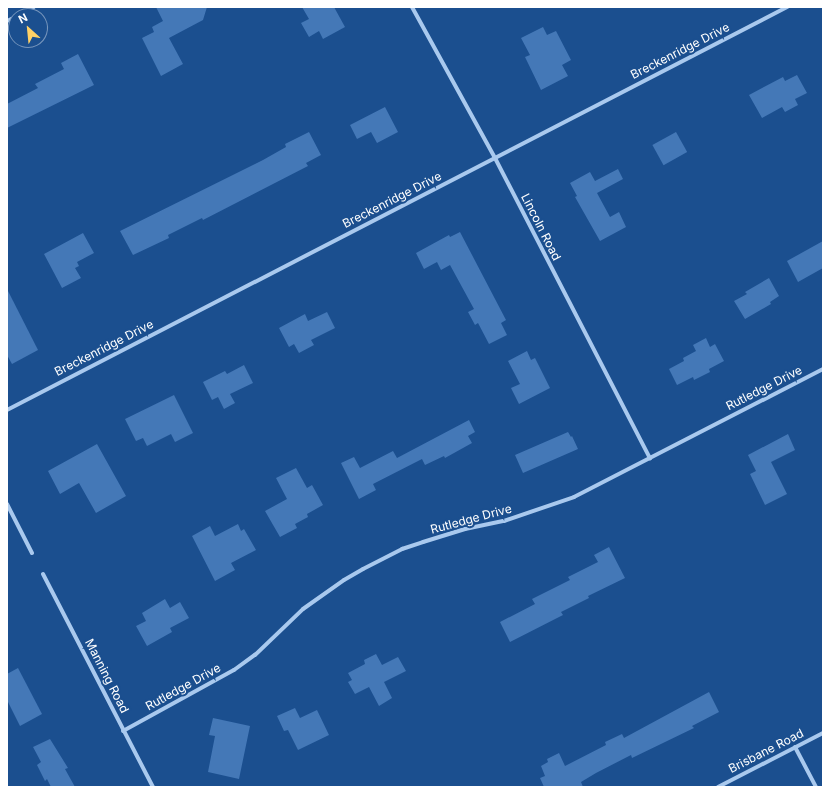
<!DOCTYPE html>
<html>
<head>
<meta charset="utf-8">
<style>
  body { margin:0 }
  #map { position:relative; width:830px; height:794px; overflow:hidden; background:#1b4f8f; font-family:Inter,sans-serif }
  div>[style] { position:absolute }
  .building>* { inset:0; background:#4478b7; transform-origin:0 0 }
  .street>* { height:4px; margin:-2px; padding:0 2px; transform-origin:2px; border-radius:2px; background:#a9c9ee }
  span { translate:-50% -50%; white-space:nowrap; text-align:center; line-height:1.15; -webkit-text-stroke:4px #1b4f8f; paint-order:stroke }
  .street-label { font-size:12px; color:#fff }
  .frame { position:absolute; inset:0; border:8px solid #fff; pointer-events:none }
  .north { position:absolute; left:8px; top:8px; width:40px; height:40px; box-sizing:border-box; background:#1b4f8f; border:1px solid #7695bc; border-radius:50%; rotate:333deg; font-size:11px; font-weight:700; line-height:16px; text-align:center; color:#fff }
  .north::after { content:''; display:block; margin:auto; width:14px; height:18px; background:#ffd166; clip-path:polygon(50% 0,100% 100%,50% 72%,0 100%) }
</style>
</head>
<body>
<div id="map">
  <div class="building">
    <div style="clip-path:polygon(156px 7px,207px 7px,203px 20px,169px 38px,183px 64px,161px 76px,142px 38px,154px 32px,152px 27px,163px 21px)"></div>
    <div style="clip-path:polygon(302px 7px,334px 7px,345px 27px,323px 39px,319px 31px,309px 37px,301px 23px,309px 19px)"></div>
    <div style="clip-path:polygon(543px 27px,547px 35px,556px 31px,571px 60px,562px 65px,568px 76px,541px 90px,525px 57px,530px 55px,521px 38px)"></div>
    <div style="clip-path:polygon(78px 54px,94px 85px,7px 128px,7px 104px,38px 88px,35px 84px,64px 69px,61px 63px)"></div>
    <div style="clip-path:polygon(797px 75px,807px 93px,795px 99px,798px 105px,785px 112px,782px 107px,762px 118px,749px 95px,783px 77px,785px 81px)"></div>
    <div style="clip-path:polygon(385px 107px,398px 132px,377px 143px,371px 132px,357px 139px,350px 125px)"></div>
    <div style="clip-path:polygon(309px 132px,321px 155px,306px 163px,308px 166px,203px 220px,202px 218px,168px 235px,169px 238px,133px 255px,120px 231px,263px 160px,286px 147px,285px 144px)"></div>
    <div style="left:676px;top:132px;width:23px;height:27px;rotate:61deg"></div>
    <div style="clip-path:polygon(618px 169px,623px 179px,597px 193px,610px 217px,619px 212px,626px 227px,600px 241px,575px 197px,577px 196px,570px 183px,590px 172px,595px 181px)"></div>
    <div style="clip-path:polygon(460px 232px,506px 320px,501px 323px,507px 335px,489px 344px,478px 323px,475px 325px,468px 312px,474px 309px,450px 265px,441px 270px,437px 262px,424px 269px,416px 253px,449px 235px,450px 237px)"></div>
    <div style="clip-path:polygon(83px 233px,94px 253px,77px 262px,79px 266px,75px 268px,81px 278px,62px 288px,44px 254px)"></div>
    <div style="clip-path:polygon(823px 241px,823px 268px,798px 282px,787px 261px)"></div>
    <div style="clip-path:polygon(769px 278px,779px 296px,770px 302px,771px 304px,745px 319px,734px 301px,747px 294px,745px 292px)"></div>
    <div style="clip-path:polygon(7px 289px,38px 350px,12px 364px,7px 355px)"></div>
    <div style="clip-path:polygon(327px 312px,335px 328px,311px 340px,314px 345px,299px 353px,294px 344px,289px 347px,279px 328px,305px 314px,308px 321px)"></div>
    <div style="clip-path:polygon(706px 338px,710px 347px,715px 344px,724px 361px,709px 369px,710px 372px,694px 380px,693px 377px,677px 385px,669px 369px,684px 361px,683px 358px,696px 351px,693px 345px)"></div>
    <div style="clip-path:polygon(527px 351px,531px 360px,535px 358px,550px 388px,519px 404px,511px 388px,520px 384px,508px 361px)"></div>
    <div style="clip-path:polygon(244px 365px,253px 383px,230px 394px,235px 403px,224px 409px,218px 397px,212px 400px,203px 382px,225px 371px,227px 374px)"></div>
    <div style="clip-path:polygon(174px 395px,193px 433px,175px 442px,171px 434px,147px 446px,143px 438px,136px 441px,125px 419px)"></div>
    <div style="clip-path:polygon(469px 420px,475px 432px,468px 436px,472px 443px,445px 458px,444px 456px,425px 465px,422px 459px,373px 484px,376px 490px,359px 499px,341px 463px,354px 457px,360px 468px,393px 451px,397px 458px)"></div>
    <div style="clip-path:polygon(568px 432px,571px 437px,572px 436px,578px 449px,523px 473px,515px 455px)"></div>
    <div style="clip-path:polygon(788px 434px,795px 450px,771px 462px,787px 494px,765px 505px,750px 474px,756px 471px,748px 455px)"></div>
    <div style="clip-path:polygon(97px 444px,126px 496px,96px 513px,79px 483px,60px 494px,48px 471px)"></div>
    <div style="clip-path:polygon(296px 468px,307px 488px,312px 485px,323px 505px,307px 514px,308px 517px,295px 524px,297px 528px,280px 537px,265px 511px,287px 499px,276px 478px)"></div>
    <div style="clip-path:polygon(238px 524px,241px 531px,244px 529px,256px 550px,231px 563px,235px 570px,215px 581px,192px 536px,210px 526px,215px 536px)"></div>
    <div style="clip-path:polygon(609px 547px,625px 578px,588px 596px,589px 598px,561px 612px,563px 615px,510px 642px,500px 622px,535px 604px,532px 599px,570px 580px,568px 577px,598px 562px,594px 555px)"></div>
    <div style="clip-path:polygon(165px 599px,170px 608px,180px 602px,189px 618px,170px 628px,172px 632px,147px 646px,136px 626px,146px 621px,142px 613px)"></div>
    <div style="clip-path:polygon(376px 654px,382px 665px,398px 657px,406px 671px,384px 682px,392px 698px,379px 706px,369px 687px,355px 694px,348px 682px,352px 680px,348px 673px,365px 664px,364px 660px)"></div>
    <div style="clip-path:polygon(18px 668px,42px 714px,20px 726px,7px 700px,7px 674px)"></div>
    <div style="clip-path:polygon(709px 692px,719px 712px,692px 726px,694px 728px,632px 758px,631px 755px,596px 773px,581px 782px,583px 787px,544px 787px,540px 778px,545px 776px,541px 766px,548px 762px,547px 759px,559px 753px,565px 766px,606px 745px,605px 742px,622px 734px,624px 738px)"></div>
    <div style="clip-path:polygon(295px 708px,300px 718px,317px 710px,329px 735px,298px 750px,288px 730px,284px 731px,277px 716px)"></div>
    <div style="clip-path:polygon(213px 718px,250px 726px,239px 779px,208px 772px,215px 736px,209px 735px)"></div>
    <div style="clip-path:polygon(50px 739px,68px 768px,65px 769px,75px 787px,51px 787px,47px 779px,45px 781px,37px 765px,41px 762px,33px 747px)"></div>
  </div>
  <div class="street">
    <div style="left:412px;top:7px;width:172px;rotate:61.2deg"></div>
    <div style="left:495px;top:158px;width:338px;rotate:62.7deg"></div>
    <div style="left:17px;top:16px;width:19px;rotate:-28deg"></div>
    <div style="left:7px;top:21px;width:10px;rotate:-24deg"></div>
    <div style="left:7px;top:410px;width:878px;rotate:-27.32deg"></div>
    <div style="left:7px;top:504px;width:55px;rotate:63deg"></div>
    <div style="left:43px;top:574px;width:240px;rotate:62.7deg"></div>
    <div style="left:123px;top:731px;width:127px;rotate:-28.8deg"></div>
    <div style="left:234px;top:670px;width:26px;rotate:-36deg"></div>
    <div style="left:255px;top:655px;width:66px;rotate:-43.8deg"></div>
    <div style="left:303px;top:609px;width:50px;rotate:-35.3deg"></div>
    <div style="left:344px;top:580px;width:22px;rotate:-30deg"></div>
    <div style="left:363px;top:569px;width:44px;rotate:-27.1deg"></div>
    <div style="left:402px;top:549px;width:22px;rotate:-18deg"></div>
    <div style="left:423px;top:542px;width:44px;rotate:-17.2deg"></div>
    <div style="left:465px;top:529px;width:40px;rotate:-12deg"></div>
    <div style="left:504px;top:521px;width:74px;rotate:-18.9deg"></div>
    <div style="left:574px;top:497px;width:280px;rotate:-27.2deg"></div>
    <div style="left:795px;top:747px;width:45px;rotate:62.3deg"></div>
    <div style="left:718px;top:787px;width:118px;rotate:-27.2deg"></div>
  </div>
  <div class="street-label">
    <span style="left:680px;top:51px;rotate:-27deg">Breckenridge Drive</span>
    <span style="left:392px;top:200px;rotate:-27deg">Breckenridge Drive</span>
    <span style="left:541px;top:227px;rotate:63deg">Lincoln Road</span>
    <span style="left:104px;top:348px;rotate:-27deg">Breckenridge Drive</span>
    <span style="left:764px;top:388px;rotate:-27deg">Rutledge Drive</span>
    <span style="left:471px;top:519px;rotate:-15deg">Rutledge Drive</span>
    <span style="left:107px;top:676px;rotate:63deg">Manning Road</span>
    <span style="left:183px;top:687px;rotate:-29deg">Rutledge Drive</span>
    <span style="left:766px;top:751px;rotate:-27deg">Brisbane Road</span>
  </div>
  <div class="frame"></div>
  <div class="north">N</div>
</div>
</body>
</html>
